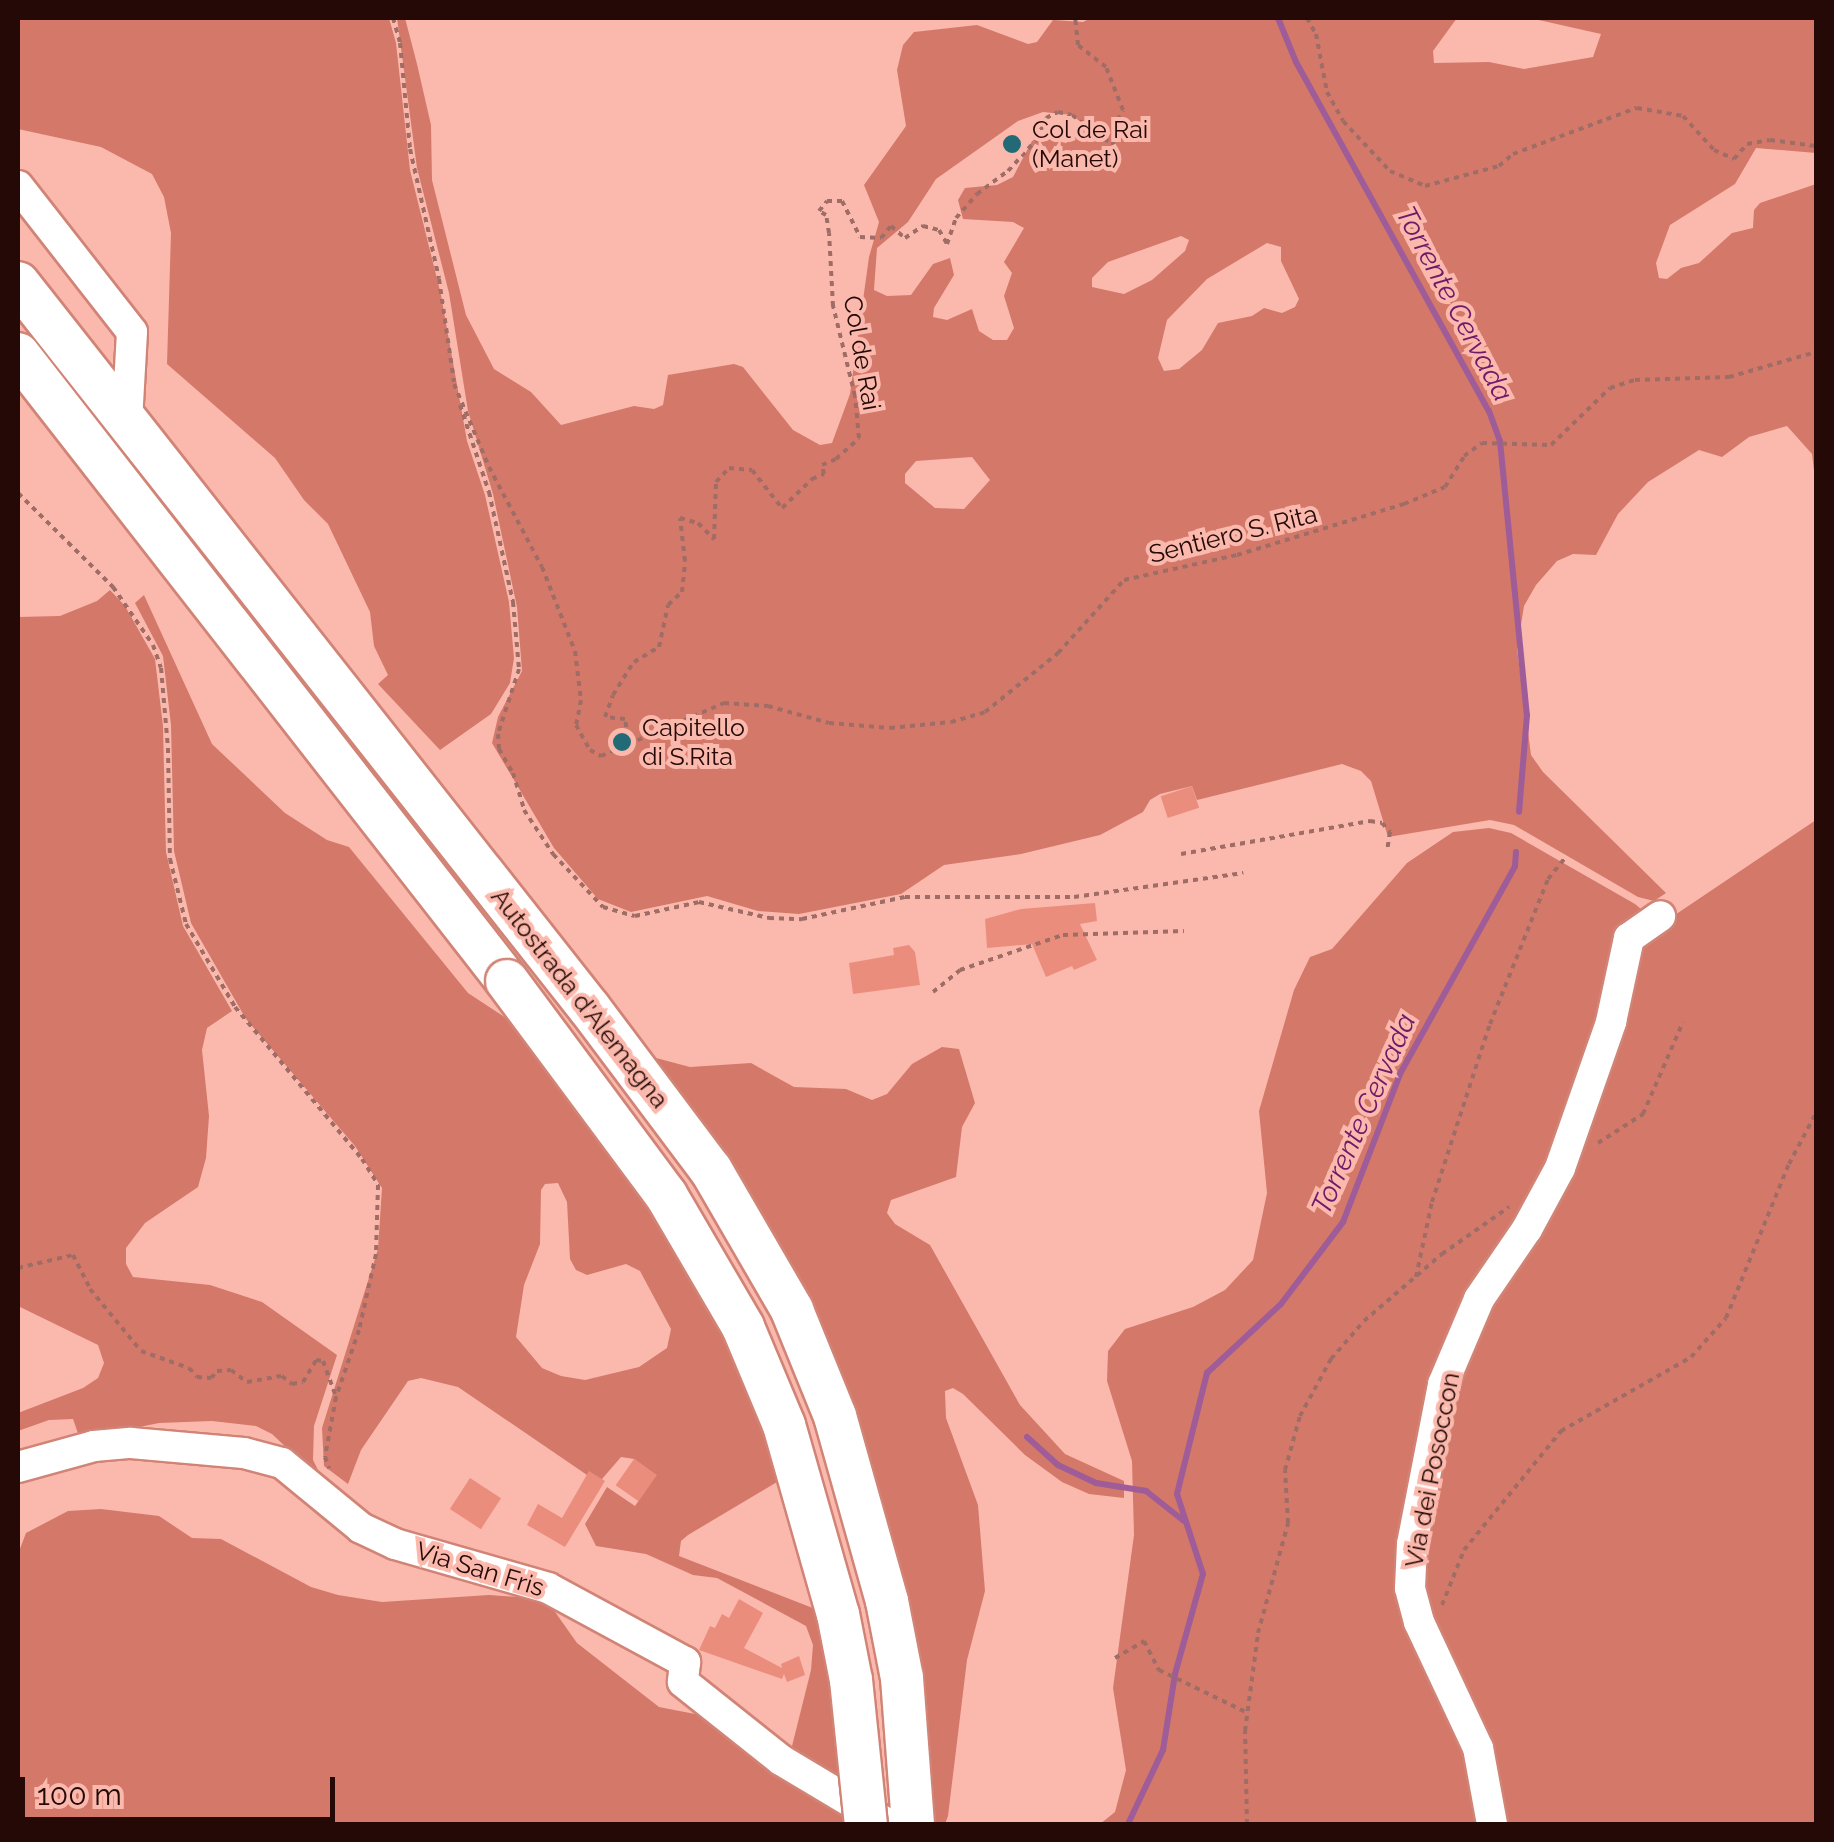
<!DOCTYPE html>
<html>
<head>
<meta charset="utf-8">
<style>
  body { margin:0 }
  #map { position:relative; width:1834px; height:1842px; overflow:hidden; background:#fbb9ad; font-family:Raleway,sans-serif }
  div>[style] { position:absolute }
  .forest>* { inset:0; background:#d47869 }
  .stream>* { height:6px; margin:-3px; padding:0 3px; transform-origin:3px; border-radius:3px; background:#9e5c98 }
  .building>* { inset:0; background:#eb8d7d; transform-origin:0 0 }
  .path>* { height:4px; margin-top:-2px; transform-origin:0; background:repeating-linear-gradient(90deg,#9f6d65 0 5px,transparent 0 10px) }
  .roads { filter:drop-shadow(2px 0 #d18476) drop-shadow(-2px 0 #d18476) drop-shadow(0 2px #d18476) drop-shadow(0 -2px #d18476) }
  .minor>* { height:30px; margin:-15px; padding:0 15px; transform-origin:15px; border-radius:15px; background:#fff }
  .highway>* { height:42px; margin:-21px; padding:0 21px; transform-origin:21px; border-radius:21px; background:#fff }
  .bridges { filter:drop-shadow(2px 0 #d18476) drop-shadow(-2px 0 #d18476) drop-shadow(0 2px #d18476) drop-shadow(0 -2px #d18476) }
  .highway-bridge>* { height:42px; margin:-21px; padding:0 21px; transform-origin:21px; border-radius:21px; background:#fff }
  .dots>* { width:28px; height:28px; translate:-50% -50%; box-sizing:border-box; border:5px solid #fbb9ad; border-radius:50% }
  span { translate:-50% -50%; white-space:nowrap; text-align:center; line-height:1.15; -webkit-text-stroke:8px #fbb9ad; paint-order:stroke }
  .poi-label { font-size:25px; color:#250906 }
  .left { translate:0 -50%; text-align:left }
  .street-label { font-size:25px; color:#250906 }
  .water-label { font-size:28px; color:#6d1a69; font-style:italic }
  .frame { position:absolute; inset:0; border:20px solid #250906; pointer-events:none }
  .scale { position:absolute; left:20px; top:1777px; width:315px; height:45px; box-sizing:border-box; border:5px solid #250906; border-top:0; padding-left:12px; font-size:30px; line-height:35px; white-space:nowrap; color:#250906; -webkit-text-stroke:8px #fbb9ad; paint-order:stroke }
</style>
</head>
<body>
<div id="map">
  <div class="forest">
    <div style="clip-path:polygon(18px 18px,389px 18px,396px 43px,410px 170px,441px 295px,467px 441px,485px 495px,509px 602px,514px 658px,510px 683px,491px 714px,440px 750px,378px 684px,388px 675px,374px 646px,370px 612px,328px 524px,304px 500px,275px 458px,167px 364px,171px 233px,164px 197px,152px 174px,101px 147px,18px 129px)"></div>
    <div style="clip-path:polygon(evenodd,397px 18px,405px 18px,417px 64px,431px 125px,432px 180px,466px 315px,494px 369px,531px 392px,561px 425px,634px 406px,654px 409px,663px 405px,668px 375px,734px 364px,743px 367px,793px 430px,820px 445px,832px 443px,850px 394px,869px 257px,879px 222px,864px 185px,906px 126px,897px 70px,903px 45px,914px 32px,977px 25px,1028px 44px,1037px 42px,1053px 20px,1083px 22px,1091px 18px,1457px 18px,1433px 51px,1434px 63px,1489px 62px,1524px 69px,1593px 57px,1601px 34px,1530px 18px,1816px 18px,1816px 153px,1756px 148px,1735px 184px,1670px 225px,1656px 263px,1659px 278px,1667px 279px,1681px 268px,1699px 263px,1732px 233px,1753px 228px,1754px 210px,1760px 203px,1816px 184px,1816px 487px,1812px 454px,1787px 426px,1749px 437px,1722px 457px,1699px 450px,1648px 482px,1618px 514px,1596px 555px,1573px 554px,1557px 561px,1536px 585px,1524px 606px,1517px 649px,1531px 755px,1543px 772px,1666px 893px,1654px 901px,1638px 897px,1514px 825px,1490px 820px,1388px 837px,1371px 781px,1361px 771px,1342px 764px,1197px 800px,1192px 786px,1160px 794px,1150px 800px,1143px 812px,1100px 835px,1021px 854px,944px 865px,901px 894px,799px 914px,758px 911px,707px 896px,631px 912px,598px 899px,554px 848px,492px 743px,498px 717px,522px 671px,517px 607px,493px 494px,468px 411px,449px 293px,417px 168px,397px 18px,1043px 112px,1072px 115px,1083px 124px,1081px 132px,1066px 143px,1041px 137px,1032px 141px,1013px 177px,997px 185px,965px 188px,958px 200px,963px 219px,1013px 222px,1024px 228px,1004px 262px,1012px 273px,1004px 296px,1014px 328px,1007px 340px,993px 340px,979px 331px,972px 309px,947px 320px,933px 317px,934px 308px,954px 275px,950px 258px,933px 264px,911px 295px,887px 296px,874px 290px,877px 248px,908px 222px,936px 179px,1018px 121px,1043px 112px,397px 18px,1181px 236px,1189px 240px,1185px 251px,1152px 280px,1124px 294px,1092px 287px,1092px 278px,1108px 262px,1181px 236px,397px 18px,1267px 243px,1281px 247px,1281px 261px,1299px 299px,1295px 307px,1282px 313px,1264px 308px,1252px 316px,1218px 323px,1202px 350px,1179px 369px,1164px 371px,1158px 358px,1167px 320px,1207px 279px,1267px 243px,397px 18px,972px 457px,990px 480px,964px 509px,935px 508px,905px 483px,905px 474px,916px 461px,972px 457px)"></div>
    <div style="clip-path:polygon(110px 590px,125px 606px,155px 659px,163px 726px,166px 852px,183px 926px,232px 1011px,207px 1028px,202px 1050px,209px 1116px,206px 1158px,198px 1187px,145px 1223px,126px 1248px,126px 1264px,133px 1277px,210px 1285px,262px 1302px,337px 1355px,314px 1426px,313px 1460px,322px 1478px,401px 1536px,387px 1533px,305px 1465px,272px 1434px,256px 1426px,212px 1421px,159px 1423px,80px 1439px,73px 1419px,49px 1420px,18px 1431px,18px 1413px,83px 1388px,98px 1378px,104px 1363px,98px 1345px,18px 1306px,18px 617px,60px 616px,97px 601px)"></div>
    <div style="clip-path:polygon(evenodd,144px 595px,212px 744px,285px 813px,327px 840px,349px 847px,468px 993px,509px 1020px,689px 1258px,787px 1476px,688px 1535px,681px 1541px,679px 1556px,823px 1612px,847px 1793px,790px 1754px,811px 1670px,813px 1645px,806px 1626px,717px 1578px,693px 1575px,646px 1554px,596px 1546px,585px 1524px,607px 1487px,635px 1506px,656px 1475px,634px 1459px,621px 1457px,602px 1479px,587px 1475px,458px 1387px,421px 1378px,408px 1381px,361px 1450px,348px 1484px,324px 1466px,322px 1428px,378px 1249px,382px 1188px,355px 1146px,246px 1019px,191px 923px,174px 851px,171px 725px,163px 656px,135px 603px,144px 595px,558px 1183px,567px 1202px,570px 1259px,576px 1270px,587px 1275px,626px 1264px,640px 1271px,671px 1329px,667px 1348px,639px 1367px,585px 1380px,561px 1376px,542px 1368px,516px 1337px,524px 1285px,540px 1244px,541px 1190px,545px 1184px,558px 1183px)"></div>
    <div style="clip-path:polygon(1816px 820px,1816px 1824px,1100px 1824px,1115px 1812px,1126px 1770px,1113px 1688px,1134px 1535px,1132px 1461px,1107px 1381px,1108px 1351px,1125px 1329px,1193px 1307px,1225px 1290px,1253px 1260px,1267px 1193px,1259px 1111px,1294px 990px,1310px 957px,1332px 949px,1407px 863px,1453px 832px,1489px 828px,1511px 833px,1635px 904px,1660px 925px)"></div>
    <div style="clip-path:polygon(942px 1047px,959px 1049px,975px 1103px,962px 1127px,956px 1177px,891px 1200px,887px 1213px,895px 1224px,930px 1245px,1020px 1405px,1065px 1454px,1124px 1481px,1124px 1498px,1089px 1494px,1062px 1482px,1025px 1455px,963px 1394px,953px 1388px,945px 1391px,946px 1418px,978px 1505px,985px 1591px,967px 1660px,948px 1816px,945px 1824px,933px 1824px,905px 1591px,865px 1443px,853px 1410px,719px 1148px,656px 1058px,690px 1067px,751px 1063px,794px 1087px,846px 1089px,872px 1100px,887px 1094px,912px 1064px)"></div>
    <div style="clip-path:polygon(101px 1509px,159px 1516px,192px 1538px,221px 1539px,311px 1587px,338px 1595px,382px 1602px,489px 1595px,533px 1598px,553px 1609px,577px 1643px,659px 1707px,695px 1714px,718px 1710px,848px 1809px,848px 1824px,18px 1824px,18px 1554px,26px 1533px,68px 1511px)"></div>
  </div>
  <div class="stream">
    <div style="left:1278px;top:18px;width:48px;rotate:67.8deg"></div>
    <div style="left:1296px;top:62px;width:399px;rotate:61.1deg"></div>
    <div style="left:1489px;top:411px;width:32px;rotate:70deg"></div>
    <div style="left:1500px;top:441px;width:275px;rotate:84.4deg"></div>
    <div style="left:1527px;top:715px;width:97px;rotate:94.7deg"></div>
    <div style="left:1027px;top:1437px;width:42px;rotate:42.1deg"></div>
    <div style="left:1058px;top:1465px;width:42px;rotate:25.3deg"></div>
    <div style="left:1096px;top:1483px;width:51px;rotate:9.1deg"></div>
    <div style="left:1146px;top:1491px;width:48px;rotate:38.3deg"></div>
    <div style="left:1128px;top:1824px;width:82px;rotate:-64.7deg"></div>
    <div style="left:1163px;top:1750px;width:77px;rotate:-81deg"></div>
    <div style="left:1175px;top:1674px;width:104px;rotate:-74.4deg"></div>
    <div style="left:1203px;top:1574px;width:84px;rotate:-108deg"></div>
    <div style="left:1177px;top:1494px;width:125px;rotate:-76.1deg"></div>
    <div style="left:1207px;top:1373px;width:101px;rotate:-43deg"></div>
    <div style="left:1281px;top:1304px;width:103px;rotate:-52.9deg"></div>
    <div style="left:1343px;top:1222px;width:161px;rotate:-68.9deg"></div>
    <div style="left:1401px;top:1072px;width:235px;rotate:-61deg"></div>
    <div style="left:1515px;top:866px;width:14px;rotate:-86deg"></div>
  </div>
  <div class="building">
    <div style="left:1192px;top:786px;width:23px;height:33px;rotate:72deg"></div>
    <div style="clip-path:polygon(1095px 903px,1097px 921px,1080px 924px,1097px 960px,1074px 970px,1072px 966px,1046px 977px,1032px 944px,987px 948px,985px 919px,1021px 909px)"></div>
    <div style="clip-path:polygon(909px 945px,915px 952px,920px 985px,853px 994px,849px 963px,894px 955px,893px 948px)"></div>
    <div style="left:634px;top:1459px;width:28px;height:32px;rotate:35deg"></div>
    <div style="clip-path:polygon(589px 1471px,605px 1481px,565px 1547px,527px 1525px,538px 1504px,562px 1518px)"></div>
    <div style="left:470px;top:1478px;width:37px;height:37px;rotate:33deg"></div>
    <div style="clip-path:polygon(739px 1599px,763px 1613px,744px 1648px,782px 1668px,781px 1664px,799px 1656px,805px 1675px,787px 1682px,784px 1674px,782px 1679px,699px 1650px,710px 1626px,715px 1628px,722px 1614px,729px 1618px)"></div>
  </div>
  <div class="path">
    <div style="left:393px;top:18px;width:26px;rotate:74deg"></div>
    <div style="left:400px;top:43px;width:106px;rotate:84.6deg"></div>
    <div style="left:410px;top:149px;width:133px;rotate:77.4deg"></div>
    <div style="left:439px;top:279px;width:104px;rotate:81.7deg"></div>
    <div style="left:1307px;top:18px;width:18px;rotate:61deg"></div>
    <div style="left:1316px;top:34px;width:59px;rotate:79.3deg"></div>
    <div style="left:1327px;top:92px;width:33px;rotate:61deg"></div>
    <div style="left:1343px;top:121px;width:69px;rotate:46.8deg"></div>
    <div style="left:1390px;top:171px;width:38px;rotate:23deg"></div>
    <div style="left:1425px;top:186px;width:77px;rotate:-15.1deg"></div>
    <div style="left:1499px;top:166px;width:18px;rotate:-41deg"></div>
    <div style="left:1513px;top:154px;width:132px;rotate:-20.4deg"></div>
    <div style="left:1637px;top:108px;width:47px;rotate:9.9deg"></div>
    <div style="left:1683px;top:116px;width:46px;rotate:47.6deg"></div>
    <div style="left:1714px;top:150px;width:22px;rotate:24deg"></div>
    <div style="left:1734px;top:159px;width:20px;rotate:-49deg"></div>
    <div style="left:1747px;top:144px;width:23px;rotate:-10deg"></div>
    <div style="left:1770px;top:140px;width:46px;rotate:7.4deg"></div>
    <div style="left:454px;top:384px;width:90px;rotate:67.1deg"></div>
    <div style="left:489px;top:467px;width:113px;rotate:62.1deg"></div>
    <div style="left:542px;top:567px;width:90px;rotate:68.6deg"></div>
    <div style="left:575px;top:651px;width:49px;rotate:83deg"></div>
    <div style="left:581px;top:700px;width:25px;rotate:101deg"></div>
    <div style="left:576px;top:725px;width:29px;rotate:61deg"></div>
    <div style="left:590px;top:750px;width:13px;rotate:29deg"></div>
    <div style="left:601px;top:756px;width:134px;rotate:-23.3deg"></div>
    <div style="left:724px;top:703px;width:44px;rotate:3.9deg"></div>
    <div style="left:768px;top:706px;width:63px;rotate:15.6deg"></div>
    <div style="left:829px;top:723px;width:61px;rotate:4.7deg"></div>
    <div style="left:890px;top:728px;width:61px;rotate:-5.6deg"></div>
    <div style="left:951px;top:722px;width:35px;rotate:-16deg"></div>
    <div style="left:985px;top:712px;width:94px;rotate:-38.9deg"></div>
    <div style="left:1058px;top:653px;width:98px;rotate:-47.9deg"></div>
    <div style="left:1124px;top:580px;width:116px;rotate:-12.5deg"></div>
    <div style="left:1237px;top:555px;width:175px;rotate:-17deg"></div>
    <div style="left:1404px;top:504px;width:44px;rotate:-22.5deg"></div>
    <div style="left:1445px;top:487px;width:36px;rotate:-58deg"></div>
    <div style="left:1464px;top:456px;width:22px;rotate:-36deg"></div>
    <div style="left:1482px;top:443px;width:69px;rotate:1.7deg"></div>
    <div style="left:1551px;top:445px;width:82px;rotate:-44deg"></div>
    <div style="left:1610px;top:388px;width:26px;rotate:-18deg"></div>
    <div style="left:1635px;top:380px;width:94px;rotate:-1.8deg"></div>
    <div style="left:1729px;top:377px;width:91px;rotate:-16deg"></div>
    <div style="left:460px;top:405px;width:92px;rotate:71.6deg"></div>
    <div style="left:489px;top:492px;width:113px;rotate:77.7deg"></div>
    <div style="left:513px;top:602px;width:67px;rotate:84.9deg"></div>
    <div style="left:519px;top:669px;width:68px;rotate:107.9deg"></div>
    <div style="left:498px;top:734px;width:15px;rotate:86deg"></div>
    <div style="left:499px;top:749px;width:28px;rotate:60deg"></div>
    <div style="left:513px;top:773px;width:39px;rotate:73deg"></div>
    <div style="left:524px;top:810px;width:53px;rotate:56.6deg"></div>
    <div style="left:553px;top:854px;width:73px;rotate:46.7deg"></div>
    <div style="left:603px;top:907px;width:33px;rotate:16deg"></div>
    <div style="left:635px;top:916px;width:66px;rotate:-12.3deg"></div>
    <div style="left:699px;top:902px;width:72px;rotate:12.9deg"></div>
    <div style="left:769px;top:918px;width:33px;rotate:2deg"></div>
    <div style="left:802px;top:919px;width:105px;rotate:-12.1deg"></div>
    <div style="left:905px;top:897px;width:169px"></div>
    <div style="left:1074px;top:897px;width:171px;rotate:-8.1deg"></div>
    <div style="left:18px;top:493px;width:134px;rotate:44.7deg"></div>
    <div style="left:113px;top:587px;width:70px;rotate:55.4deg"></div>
    <div style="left:153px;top:645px;width:24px;rotate:71deg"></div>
    <div style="left:161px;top:668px;width:80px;rotate:85deg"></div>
    <div style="left:168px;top:748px;width:111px;rotate:89deg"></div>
    <div style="left:170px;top:859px;width:67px;rotate:76.2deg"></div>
    <div style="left:186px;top:924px;width:96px;rotate:59.4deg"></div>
    <div style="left:235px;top:1007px;width:198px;rotate:50.1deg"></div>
    <div style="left:362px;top:1159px;width:31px;rotate:58deg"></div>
    <div style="left:378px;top:1185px;width:69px;rotate:91.7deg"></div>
    <div style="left:376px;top:1254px;width:78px;rotate:102.6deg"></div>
    <div style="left:359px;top:1330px;width:71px;rotate:108.9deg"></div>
    <div style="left:336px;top:1397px;width:61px;rotate:100.4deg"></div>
    <div style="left:325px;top:1457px;width:12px;rotate:70deg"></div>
    <div style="left:629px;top:747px;width:28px;rotate:-98deg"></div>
    <div style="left:625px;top:719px;width:20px;rotate:-174deg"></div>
    <div style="left:605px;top:717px;width:23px;rotate:-70deg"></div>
    <div style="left:613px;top:695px;width:39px;rotate:-58deg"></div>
    <div style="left:634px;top:662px;width:29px;rotate:-31deg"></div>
    <div style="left:659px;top:647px;width:43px;rotate:-77.9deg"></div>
    <div style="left:668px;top:605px;width:19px;rotate:-43deg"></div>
    <div style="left:682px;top:592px;width:31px;rotate:-84deg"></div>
    <div style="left:685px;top:561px;width:43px;rotate:-96.6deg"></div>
    <div style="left:680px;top:518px;width:19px;rotate:16deg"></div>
    <div style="left:698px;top:523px;width:23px;rotate:45deg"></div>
    <div style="left:714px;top:539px;width:57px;rotate:-88deg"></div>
    <div style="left:716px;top:482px;width:19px;rotate:-47deg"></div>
    <div style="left:729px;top:468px;width:23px;rotate:5deg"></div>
    <div style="left:752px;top:470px;width:48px;rotate:51.7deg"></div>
    <div style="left:782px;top:508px;width:42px;rotate:-44deg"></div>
    <div style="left:812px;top:479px;width:13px;rotate:-23deg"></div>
    <div style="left:824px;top:474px;width:9px;rotate:-103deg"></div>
    <div style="left:822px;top:465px;width:15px;rotate:-23deg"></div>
    <div style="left:836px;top:459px;width:31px;rotate:-42deg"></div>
    <div style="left:859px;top:438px;width:42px;rotate:-95.4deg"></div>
    <div style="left:855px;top:396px;width:93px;rotate:-103.7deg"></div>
    <div style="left:833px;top:306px;width:73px;rotate:-93.1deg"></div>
    <div style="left:829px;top:233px;width:18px;rotate:-99deg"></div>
    <div style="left:826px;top:215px;width:8px;rotate:-150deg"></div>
    <div style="left:819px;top:211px;width:13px;rotate:-51deg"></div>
    <div style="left:827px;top:201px;width:15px"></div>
    <div style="left:842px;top:201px;width:40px;rotate:63.4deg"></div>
    <div style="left:860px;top:237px;width:21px;rotate:3deg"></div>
    <div style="left:881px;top:238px;width:16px;rotate:-50deg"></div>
    <div style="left:891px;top:226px;width:18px;rotate:41deg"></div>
    <div style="left:905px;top:238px;width:22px;rotate:-34deg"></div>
    <div style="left:923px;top:226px;width:16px;rotate:14deg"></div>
    <div style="left:939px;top:230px;width:16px;rotate:60deg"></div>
    <div style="left:947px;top:244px;width:28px;rotate:-71deg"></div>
    <div style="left:956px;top:218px;width:32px;rotate:-49deg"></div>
    <div style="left:977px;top:194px;width:39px;rotate:-37deg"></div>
    <div style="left:1008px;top:171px;width:43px;rotate:-47.8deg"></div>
    <div style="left:1037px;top:139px;width:23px;rotate:-67deg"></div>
    <div style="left:1046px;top:118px;width:13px;rotate:-27deg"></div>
    <div style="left:1058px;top:112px;width:14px;rotate:12deg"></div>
    <div style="left:1072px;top:115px;width:51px;rotate:36.2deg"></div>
    <div style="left:1113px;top:145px;width:16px;rotate:-90deg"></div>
    <div style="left:1113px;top:129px;width:21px;rotate:-62deg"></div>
    <div style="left:1123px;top:110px;width:46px;rotate:-111.6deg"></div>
    <div style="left:1106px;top:67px;width:36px;rotate:-142deg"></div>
    <div style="left:1078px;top:45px;width:27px;rotate:-96deg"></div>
    <div style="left:1181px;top:854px;width:192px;rotate:-9.9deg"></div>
    <div style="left:1370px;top:821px;width:12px;rotate:9deg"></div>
    <div style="left:1382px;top:823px;width:12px;rotate:48deg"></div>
    <div style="left:1390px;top:832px;width:18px;rotate:99deg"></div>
    <div style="left:933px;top:992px;width:35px;rotate:-39deg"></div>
    <div style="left:960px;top:970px;width:109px;rotate:-18.8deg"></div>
    <div style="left:1063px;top:935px;width:121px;rotate:-1.9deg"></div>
    <div style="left:1598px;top:1143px;width:54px;rotate:-32.8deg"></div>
    <div style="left:1643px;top:1114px;width:100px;rotate:-66.5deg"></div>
    <div style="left:18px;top:1268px;width:57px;rotate:-13.3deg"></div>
    <div style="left:73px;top:1255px;width:38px;rotate:63deg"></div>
    <div style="left:90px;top:1289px;width:80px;rotate:50.6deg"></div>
    <div style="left:141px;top:1351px;width:51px;rotate:19.5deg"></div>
    <div style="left:189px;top:1368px;width:12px;rotate:48deg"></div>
    <div style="left:197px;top:1377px;width:14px;rotate:4deg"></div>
    <div style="left:211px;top:1378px;width:9px;rotate:-49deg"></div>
    <div style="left:217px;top:1371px;width:14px;rotate:-4deg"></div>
    <div style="left:231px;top:1370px;width:20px;rotate:37deg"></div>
    <div style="left:247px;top:1382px;width:36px;rotate:-10deg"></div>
    <div style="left:282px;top:1376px;width:13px;rotate:39deg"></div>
    <div style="left:292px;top:1384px;width:11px;rotate:-10deg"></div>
    <div style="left:303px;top:1382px;width:26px;rotate:-59deg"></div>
    <div style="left:316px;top:1360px;width:7px;rotate:8deg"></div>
    <div style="left:323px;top:1361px;width:38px;rotate:70deg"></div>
    <div style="left:1416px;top:1277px;width:77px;rotate:-78deg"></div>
    <div style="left:1432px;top:1202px;width:187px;rotate:-72deg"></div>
    <div style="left:1490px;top:1024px;width:156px;rotate:-68.2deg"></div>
    <div style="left:1548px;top:879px;width:26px;rotate:-51deg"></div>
    <div style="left:1442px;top:1605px;width:59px;rotate:-68.2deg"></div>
    <div style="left:1464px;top:1550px;width:154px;rotate:-50.8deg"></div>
    <div style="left:1561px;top:1431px;width:150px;rotate:-29.6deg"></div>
    <div style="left:1691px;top:1357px;width:52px;rotate:-48.1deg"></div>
    <div style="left:1726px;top:1318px;width:166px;rotate:-67.8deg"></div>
    <div style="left:1789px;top:1164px;width:58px;rotate:-62.1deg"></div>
    <div style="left:1115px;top:1658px;width:34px;rotate:-30deg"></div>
    <div style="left:1144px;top:1641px;width:33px;rotate:63deg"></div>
    <div style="left:1159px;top:1670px;width:99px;rotate:25.8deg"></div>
    <div style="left:1247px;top:1824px;width:93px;rotate:-91.2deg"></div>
    <div style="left:1245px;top:1731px;width:99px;rotate:-82.4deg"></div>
    <div style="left:1258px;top:1633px;width:114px;rotate:-74.7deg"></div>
    <div style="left:1288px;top:1523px;width:53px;rotate:-93.2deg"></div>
    <div style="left:1285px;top:1470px;width:56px;rotate:-74.5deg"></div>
    <div style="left:1300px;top:1416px;width:65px;rotate:-61.5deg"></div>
    <div style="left:1331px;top:1359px;width:50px;rotate:-49deg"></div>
    <div style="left:1364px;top:1321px;width:103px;rotate:-40.7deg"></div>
    <div style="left:1442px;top:1254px;width:82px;rotate:-35deg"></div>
  </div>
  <div class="roads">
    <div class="minor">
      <div style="left:18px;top:186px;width:185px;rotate:52deg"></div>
      <div style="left:132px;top:332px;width:90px;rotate:93.2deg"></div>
      <div style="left:18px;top:1467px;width:79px;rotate:-15.4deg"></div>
      <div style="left:94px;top:1446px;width:37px;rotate:-5deg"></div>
      <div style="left:131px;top:1443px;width:113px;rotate:5.1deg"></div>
      <div style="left:244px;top:1453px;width:39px;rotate:15deg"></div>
      <div style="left:282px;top:1463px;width:102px;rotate:39.4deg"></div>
      <div style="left:361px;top:1528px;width:38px;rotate:25deg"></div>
      <div style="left:395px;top:1544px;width:159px;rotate:16deg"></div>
      <div style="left:548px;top:1588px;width:156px;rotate:28.4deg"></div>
      <div style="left:685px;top:1662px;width:20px;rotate:96deg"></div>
      <div style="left:683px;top:1682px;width:125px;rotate:38.5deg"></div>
      <div style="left:781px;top:1760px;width:125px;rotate:30.9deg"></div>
      <div style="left:1492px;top:1824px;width:77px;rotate:-100.4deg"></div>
      <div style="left:1478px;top:1748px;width:139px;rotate:-115.1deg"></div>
      <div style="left:1419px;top:1622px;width:35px;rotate:-105deg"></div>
      <div style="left:1410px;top:1588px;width:44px;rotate:-87.4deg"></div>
      <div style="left:1412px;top:1544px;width:163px;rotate:-79deg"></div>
      <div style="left:1443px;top:1384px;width:92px;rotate:-67deg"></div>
      <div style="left:1479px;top:1299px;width:85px;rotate:-55.6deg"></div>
      <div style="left:1527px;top:1229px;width:69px;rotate:-61.6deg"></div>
      <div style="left:1560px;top:1168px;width:155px;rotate:-70.7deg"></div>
      <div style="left:1611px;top:1022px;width:86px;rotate:-77.9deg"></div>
      <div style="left:1629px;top:938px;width:38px;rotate:-35deg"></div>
    </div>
    <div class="highway">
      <div style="left:18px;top:283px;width:924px;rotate:51.77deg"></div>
      <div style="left:590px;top:1009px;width:201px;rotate:53.1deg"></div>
      <div style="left:711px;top:1170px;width:162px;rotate:59.9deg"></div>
      <div style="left:792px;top:1310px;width:114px;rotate:67.9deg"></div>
      <div style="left:835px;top:1416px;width:192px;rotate:74.3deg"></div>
      <div style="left:887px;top:1601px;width:78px;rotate:79deg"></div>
      <div style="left:902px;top:1678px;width:146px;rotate:85.7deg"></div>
      <div style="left:18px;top:354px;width:795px;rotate:52.05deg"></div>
    </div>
  </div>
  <div class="bridges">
    <div class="highway-bridge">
      <div style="left:507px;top:981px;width:267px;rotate:53.4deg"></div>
      <div style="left:666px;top:1195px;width:153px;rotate:59.7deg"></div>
      <div style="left:743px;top:1327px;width:106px;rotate:67.3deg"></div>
      <div style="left:784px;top:1425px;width:197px;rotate:74.1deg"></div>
      <div style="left:838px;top:1614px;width:67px;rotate:78.9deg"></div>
      <div style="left:851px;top:1680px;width:145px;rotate:84.1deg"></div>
    </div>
  </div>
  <div class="dots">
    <div style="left:1012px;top:144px;background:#226b76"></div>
    <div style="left:622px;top:742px;background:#226b76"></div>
  </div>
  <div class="poi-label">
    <span class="left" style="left:1032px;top:144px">Col de Rai<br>(Manet)</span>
    <span class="left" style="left:642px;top:742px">Capitello<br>di S.Rita</span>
  </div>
  <div class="street-label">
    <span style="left:862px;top:353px;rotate:80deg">Col de Rai</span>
    <span style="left:1233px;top:534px;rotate:-14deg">Sentiero S. Rita</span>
    <span style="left:580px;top:998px;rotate:52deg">Autostrada d'Alemagna</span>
    <span style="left:1432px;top:1470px;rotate:-79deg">Via dei Posoccon</span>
    <span style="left:480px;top:1569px;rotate:17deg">Via San Fris</span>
  </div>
  <div class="water-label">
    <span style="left:1454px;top:304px;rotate:62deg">Torrente Cervada</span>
    <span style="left:1364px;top:1114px;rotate:-66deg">Torrente Cervada</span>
  </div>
  <div class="frame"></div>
  <div class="scale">100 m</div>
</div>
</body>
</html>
